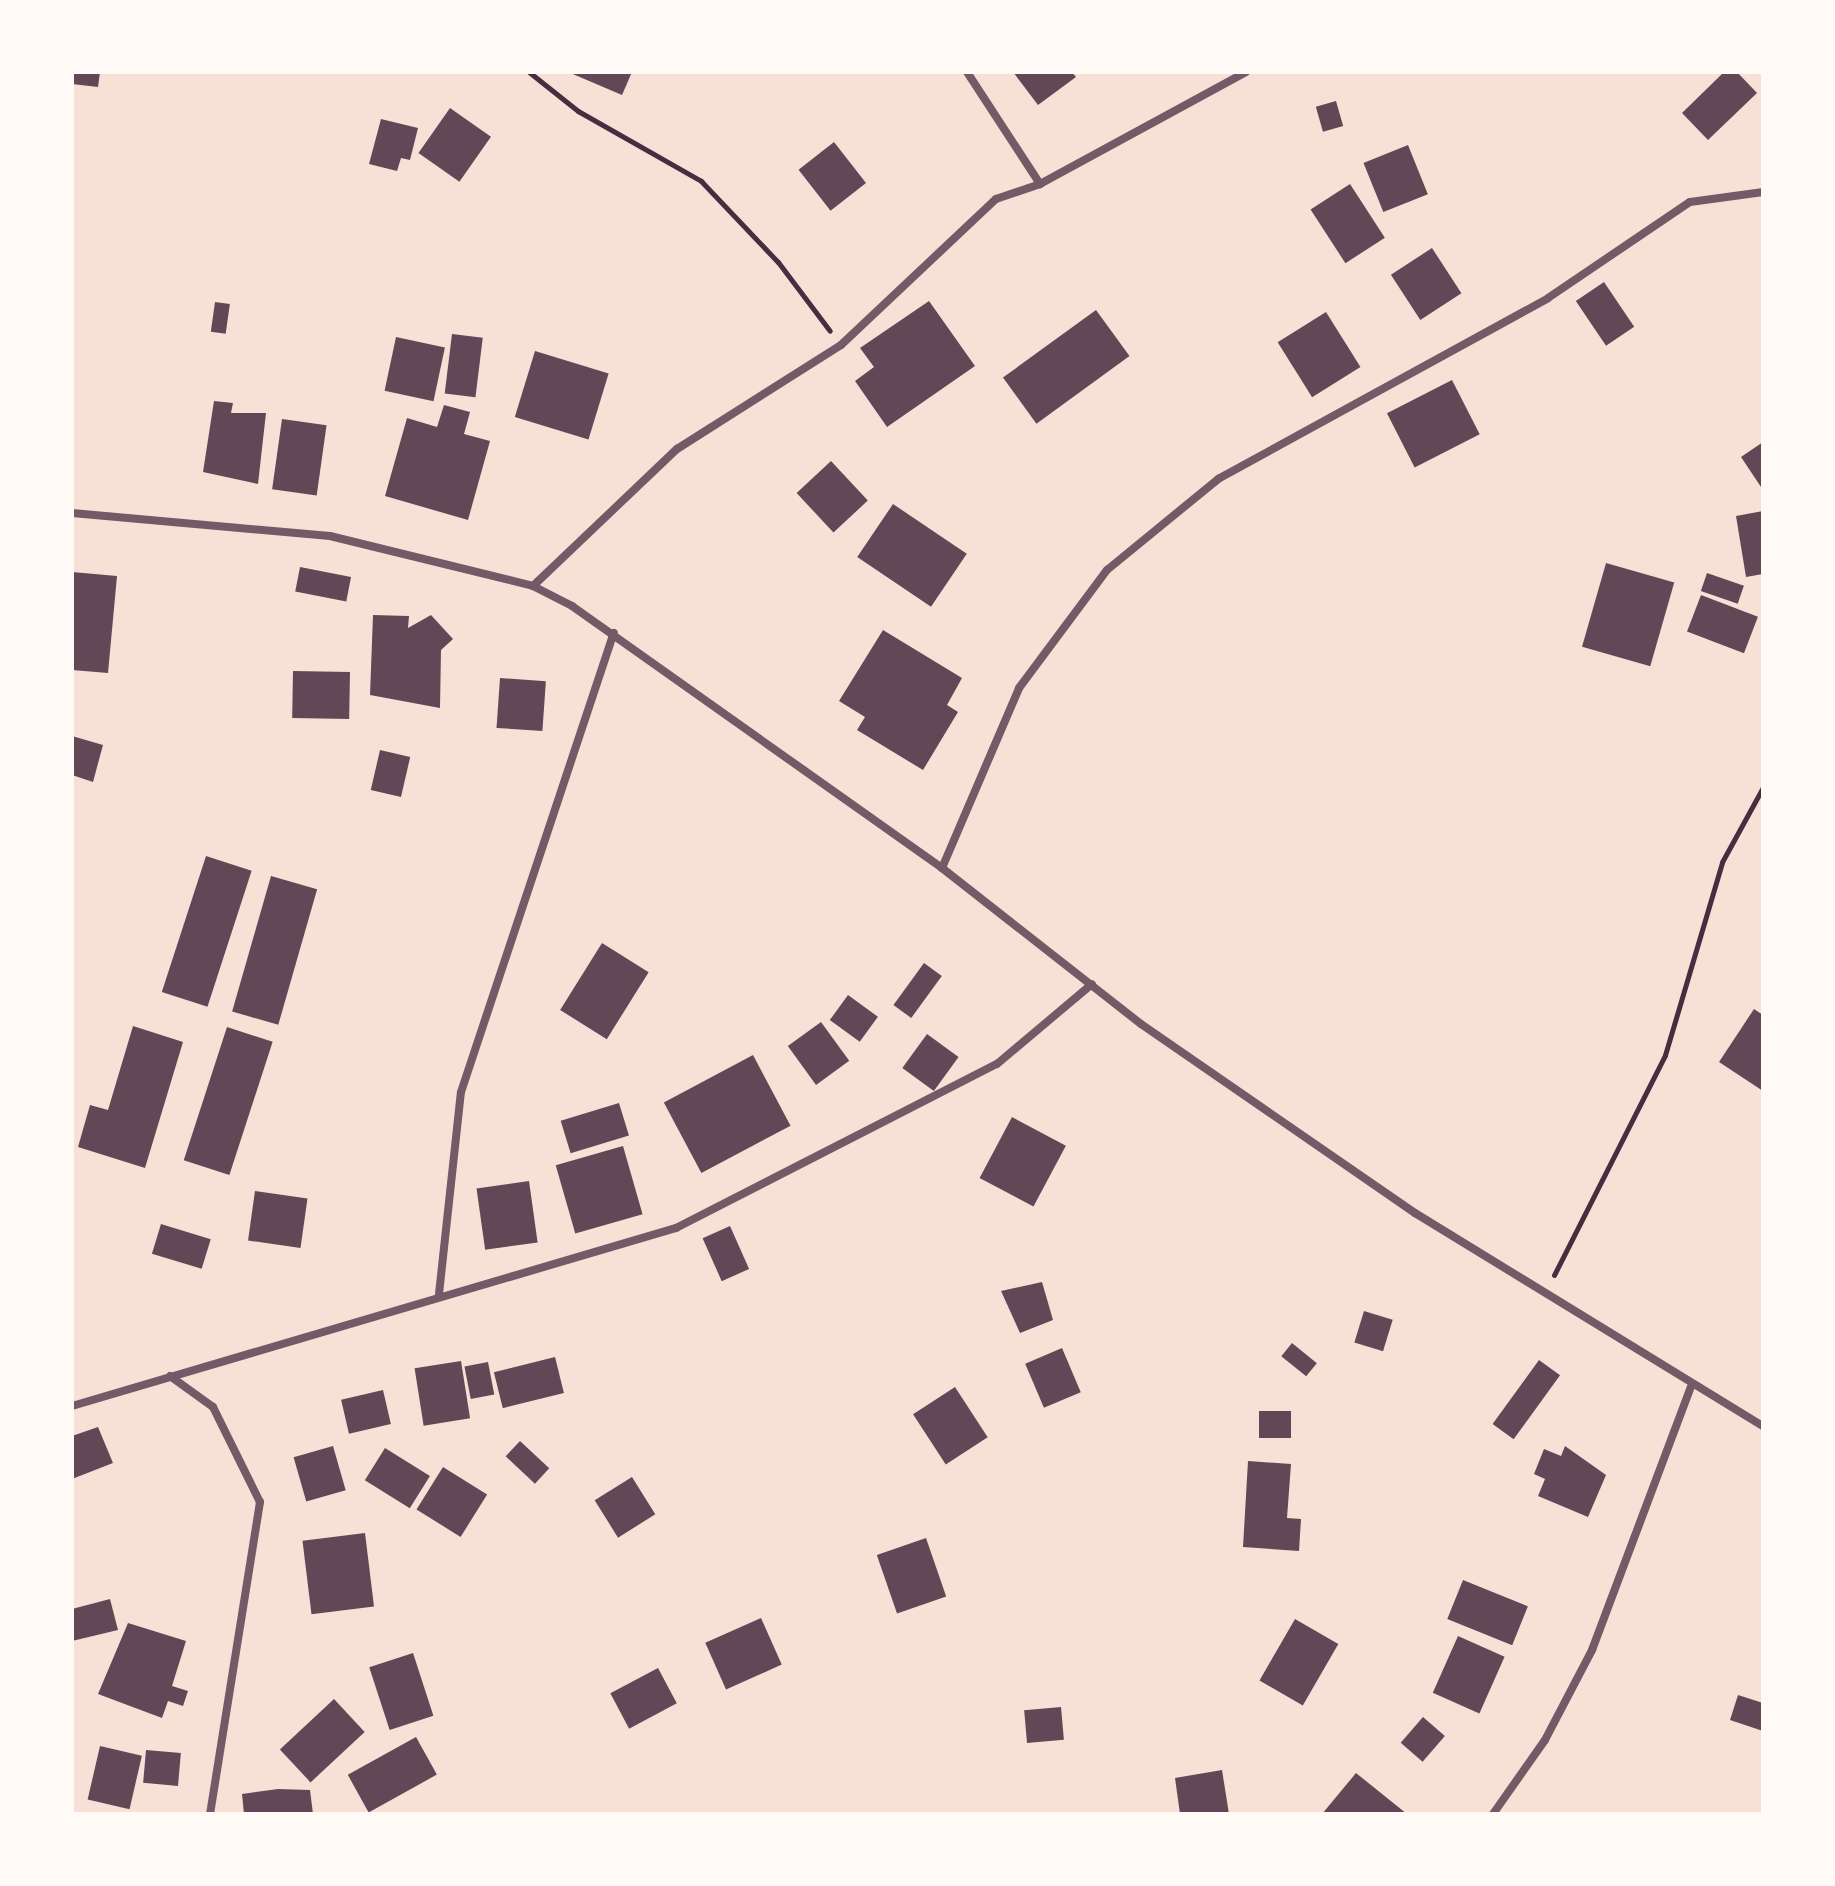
<!DOCTYPE html>
<html>
<head>
<meta charset="utf-8">
<style>
	body { margin:0 }
	#map { position:relative; width:1835px; height:1886px; overflow:hidden; background:#f7e1d7; font-family:Merriweather,serif }
	div>[style] { position:absolute }
	[style*='--x'] { left:calc(var(--x)*1px); top:calc(var(--y)*1px); width:calc(var(--w)*1px); rotate:calc(var(--a)*1deg) }
	.building>* { inset:0; background:#644757; transform-origin:0 0 }
	.path>* { height:5px; margin:-2.5px; padding:0 2.5px; transform-origin:2.5px; border-radius:2.5px; background:#4a2c40 }
	.minor>* { height:8px; margin:-4px; padding:0 4px; transform-origin:4px; border-radius:4px; background:#755966 }
	span { translate:-50% -50%; white-space:nowrap; text-align:center; line-height:1.15; -webkit-text-stroke:8px #fffaf5; paint-order:stroke }
	.frame { position:absolute; inset:0; border:74px solid #fffaf5; pointer-events:none }
</style>
</head>
<body>
<div id="map">
	<div class="building">
		<div style="clip-path:polygon(72px 72px,100px 72px,98px 87px,72px 84px)"></div>
		<div style="clip-path:polygon(568px 72px,632px 72px,622px 95px)"></div>
		<div style="clip-path:polygon(1013px 72px,1072px 72px,1076px 77px,1038px 105px)"></div>
		<div style="clip-path:polygon(1724px 72px,1737px 72px,1757px 93px,1708px 140px,1682px 113px)"></div>
		<div style="left:1336px;top:101px;width:26px;height:21px;rotate:74deg"></div>
		<div style="left:450px;top:108px;width:50px;height:55px;rotate:35deg"></div>
		<div style="clip-path:polygon(381px 119px,418px 128px,410px 160px,401px 158px,397px 171px,369px 164px)"></div>
		<div style="left:834px;top:142px;width:52px;height:45px;rotate:52deg"></div>
		<div style="left:1408px;top:145px;width:53px;height:48px;rotate:68deg"></div>
		<div style="left:1350px;top:184px;width:64px;height:47px;rotate:57deg"></div>
		<div style="left:1432px;top:248px;width:54px;height:49px;rotate:57deg"></div>
		<div style="left:1604px;top:282px;width:54px;height:34px;rotate:56deg"></div>
		<div style="clip-path:polygon(929px 301px,975px 366px,887px 427px,855px 381px,874px 367px,860px 348px)"></div>
		<div style="left:215px;top:302px;width:15px;height:30px;rotate:8deg"></div>
		<div style="left:1096px;top:310px;width:57px;height:115px;rotate:54deg"></div>
		<div style="left:1326px;top:312px;width:65px;height:57px;rotate:58deg"></div>
		<div style="left:452px;top:334px;width:31px;height:60px;rotate:7deg"></div>
		<div style="left:396px;top:337px;width:50px;height:55px;rotate:12deg"></div>
		<div style="left:535px;top:351px;width:77px;height:69px;rotate:17deg"></div>
		<div style="left:1452px;top:380px;width:61px;height:73px;rotate:63deg"></div>
		<div style="clip-path:polygon(214px 401px,233px 403px,231px 413px,266px 413px,258px 484px,203px 472px)"></div>
		<div style="clip-path:polygon(444px 405px,470px 412px,464px 434px,490px 441px,468px 520px,385px 496px,407px 418px,437px 427px)"></div>
		<div style="left:282px;top:419px;width:45px;height:71px;rotate:8deg"></div>
		<div style="clip-path:polygon(1763px 442px,1763px 490px,1741px 457px)"></div>
		<div style="left:831px;top:461px;width:54px;height:47px;rotate:47deg"></div>
		<div style="left:893px;top:504px;width:89px;height:64px;rotate:34deg"></div>
		<div style="clip-path:polygon(1763px 511px,1763px 574px,1746px 577px,1736px 516px)"></div>
		<div style="left:1606px;top:563px;width:71px;height:87px;rotate:16deg"></div>
		<div style="left:300px;top:567px;width:52px;height:25px;rotate:11deg"></div>
		<div style="clip-path:polygon(72px 572px,117px 576px,108px 673px,72px 670px)"></div>
		<div style="left:1707px;top:573px;width:39px;height:19px;rotate:19deg"></div>
		<div style="left:1701px;top:595px;width:61px;height:39px;rotate:21deg"></div>
		<div style="clip-path:polygon(373px 615px,409px 616px,408px 628px,431px 615px,453px 639px,441px 650px,440px 708px,370px 695px)"></div>
		<div style="clip-path:polygon(883px 630px,962px 678px,947px 705px,958px 712px,923px 770px,857px 730px,865px 717px,839px 701px)"></div>
		<div style="left:293px;top:671px;width:57px;height:47px;rotate:1deg"></div>
		<div style="left:500px;top:678px;width:46px;height:50px;rotate:4deg"></div>
		<div style="clip-path:polygon(72px 736px,103px 745px,93px 782px,72px 775px)"></div>
		<div style="left:380px;top:750px;width:31px;height:41px;rotate:13deg"></div>
		<div style="left:206px;top:856px;width:48px;height:143px;rotate:18deg"></div>
		<div style="left:271px;top:876px;width:48px;height:141px;rotate:16deg"></div>
		<div style="left:602px;top:943px;width:55px;height:79px;rotate:32deg"></div>
		<div style="left:924px;top:963px;width:22px;height:52px;rotate:36deg"></div>
		<div style="left:848px;top:995px;width:37px;height:31px;rotate:36deg"></div>
		<div style="clip-path:polygon(1754px 1009px,1763px 1015px,1763px 1091px,1719px 1062px)"></div>
		<div style="left:821px;top:1022px;width:48px;height:41px;rotate:54deg"></div>
		<div style="clip-path:polygon(133px 1026px,183px 1042px,145px 1168px,78px 1147px,90px 1105px,108px 1110px)"></div>
		<div style="left:227px;top:1027px;width:48px;height:140px;rotate:18deg"></div>
		<div style="left:927px;top:1034px;width:39px;height:42px;rotate:36deg"></div>
		<div style="left:753px;top:1055px;width:80px;height:101px;rotate:62deg"></div>
		<div style="left:619px;top:1103px;width:34px;height:61px;rotate:73deg"></div>
		<div style="left:1012px;top:1117px;width:61px;height:69px;rotate:28deg"></div>
		<div style="left:623px;top:1146px;width:71px;height:70px;rotate:74deg"></div>
		<div style="left:529px;top:1181px;width:62px;height:53px;rotate:82deg"></div>
		<div style="left:255px;top:1191px;width:53px;height:50px;rotate:8deg"></div>
		<div style="left:161px;top:1224px;width:52px;height:31px;rotate:17deg"></div>
		<div style="left:730px;top:1226px;width:47px;height:30px;rotate:66deg"></div>
		<div style="clip-path:polygon(1042px 1282px,1053px 1320px,1020px 1333px,1001px 1291px)"></div>
		<div style="left:1364px;top:1311px;width:30px;height:33px;rotate:17deg"></div>
		<div style="left:1292px;top:1343px;width:32px;height:17px;rotate:39deg"></div>
		<div style="left:1062px;top:1348px;width:48px;height:40px;rotate:67deg"></div>
		<div style="left:555px;top:1357px;width:37px;height:63px;rotate:76deg"></div>
		<div style="left:1539px;top:1360px;width:26px;height:79px;rotate:36deg"></div>
		<div style="left:461px;top:1361px;width:58px;height:47px;rotate:81deg"></div>
		<div style="left:488px;top:1362px;width:33px;height:24px;rotate:79deg"></div>
		<div style="left:955px;top:1387px;width:60px;height:50px;rotate:57deg"></div>
		<div style="left:383px;top:1390px;width:35px;height:43px;rotate:77deg"></div>
		<div style="left:1259px;top:1411px;width:32px;height:27px"></div>
		<div style="clip-path:polygon(98px 1427px,113px 1463px,72px 1479px,72px 1436px)"></div>
		<div style="left:520px;top:1441px;width:40px;height:21px;rotate:43deg"></div>
		<div style="left:333px;top:1446px;width:46px;height:41px;rotate:74deg"></div>
		<div style="clip-path:polygon(1565px 1446px,1606px 1475px,1588px 1517px,1538px 1496px,1545px 1479px,1534px 1474px,1544px 1449px,1561px 1456px)"></div>
		<div style="left:385px;top:1448px;width:53px;height:38px;rotate:32deg"></div>
		<div style="clip-path:polygon(1248px 1461px,1291px 1464px,1287px 1518px,1301px 1519px,1299px 1551px,1243px 1547px)"></div>
		<div style="left:443px;top:1467px;width:52px;height:50px;rotate:32deg"></div>
		<div style="left:632px;top:1477px;width:44px;height:44px;rotate:58deg"></div>
		<div style="left:365px;top:1533px;width:74px;height:63px;rotate:83deg"></div>
		<div style="left:926px;top:1538px;width:62px;height:52px;rotate:71deg"></div>
		<div style="left:1463px;top:1580px;width:70px;height:42px;rotate:22deg"></div>
		<div style="clip-path:polygon(110px 1599px,118px 1630px,72px 1641px,72px 1609px)"></div>
		<div style="left:761px;top:1618px;width:51px;height:61px;rotate:66deg"></div>
		<div style="left:1295px;top:1619px;width:50px;height:71px;rotate:30deg"></div>
		<div style="clip-path:polygon(128px 1623px,186px 1641px,172px 1686px,188px 1691px,183px 1706px,168px 1701px,162px 1718px,98px 1694px)"></div>
		<div style="left:1458px;top:1636px;width:51px;height:62px;rotate:24deg"></div>
		<div style="left:413px;top:1653px;width:66px;height:46px;rotate:72deg"></div>
		<div style="left:658px;top:1668px;width:40px;height:54px;rotate:62deg"></div>
		<div style="clip-path:polygon(1738px 1695px,1763px 1703px,1763px 1731px,1730px 1720px)"></div>
		<div style="left:334px;top:1699px;width:45px;height:74px;rotate:47deg"></div>
		<div style="left:1061px;top:1707px;width:33px;height:37px;rotate:85deg"></div>
		<div style="left:1423px;top:1717px;width:29px;height:34px;rotate:41deg"></div>
		<div style="left:416px;top:1737px;width:43px;height:78px;rotate:61deg"></div>
		<div style="left:100px;top:1746px;width:43px;height:55px;rotate:13deg"></div>
		<div style="left:146px;top:1750px;width:35px;height:33px;rotate:5deg"></div>
		<div style="clip-path:polygon(1222px 1770px,1229px 1814px,1180px 1814px,1175px 1778px)"></div>
		<div style="clip-path:polygon(1356px 1773px,1407px 1814px,1322px 1814px)"></div>
		<div style="clip-path:polygon(278px 1789px,310px 1790px,313px 1814px,244px 1814px,242px 1794px)"></div>
	</div>
	<div class="path">
		<div style="--x:529;--y:72;--w:63;--a:38.5"></div>
		<div style="--x:578;--y:111;--w:142;--a:29.6"></div>
		<div style="--x:701;--y:181;--w:112;--a:46.5"></div>
		<div style="--x:778;--y:262;--w:86;--a:53"></div>
		<div style="--x:1554;--y:1275;--w:246;--a:-63.2"></div>
		<div style="--x:1665;--y:1055;--w:201;--a:-73.5"></div>
		<div style="--x:1722;--y:862;--w:85;--a:-61.3"></div>
	</div>
	<div class="minor">
		<div style="--x:967;--y:72;--w:134;--a:56.9"></div>
		<div style="--x:72;--y:513;--w:259;--a:5.1"></div>
		<div style="--x:330;--y:536;--w:209;--a:13.8"></div>
		<div style="--x:533;--y:586;--w:44;--a:27.1"></div>
		<div style="--x:572;--y:606;--w:453;--a:35.3"></div>
		<div style="--x:942;--y:868;--w:253;--a:38.1"></div>
		<div style="--x:1141;--y:1024;--w:333;--a:34.6"></div>
		<div style="--x:1415;--y:1213;--w:408;--a:31.5"></div>
		<div style="--x:533;--y:586;--w:199;--a:-43.6"></div>
		<div style="--x:677;--y:449;--w:194;--a:-32.4"></div>
		<div style="--x:841;--y:345;--w:213;--a:-43.3"></div>
		<div style="--x:996;--y:199;--w:46;--a:-18.8"></div>
		<div style="--x:1040;--y:184;--w:234;--a:-28.5"></div>
		<div style="--x:942;--y:868;--w:196;--a:-66.8"></div>
		<div style="--x:1019;--y:688;--w:147;--a:-53.3"></div>
		<div style="--x:1107;--y:570;--w:144;--a:-39.3"></div>
		<div style="--x:1218;--y:479;--w:376;--a:-28.7"></div>
		<div style="--x:1548;--y:298;--w:171;--a:-34.1"></div>
		<div style="--x:1690;--y:202;--w:74;--a:-7.8"></div>
		<div style="--x:439;--y:1294;--w:203;--a:-83.8"></div>
		<div style="--x:461;--y:1092;--w:484;--a:-71.6"></div>
		<div style="--x:170;--y:1376;--w:53;--a:35.8"></div>
		<div style="--x:213;--y:1407;--w:106;--a:63.7"></div>
		<div style="--x:260;--y:1502;--w:316;--a:99.1"></div>
		<div style="--x:72;--y:1406;--w:630;--a:-16.42"></div>
		<div style="--x:676;--y:1228;--w:360;--a:-27.1"></div>
		<div style="--x:997;--y:1064;--w:124;--a:-40.1"></div>
		<div style="--x:1493;--y:1814;--w:90;--a:-54.9"></div>
		<div style="--x:1545;--y:1740;--w:102;--a:-62.4"></div>
		<div style="--x:1592;--y:1650;--w:281;--a:-69.4"></div>
	</div>
	<div class="frame"></div>
</div>
</body>
</html>
